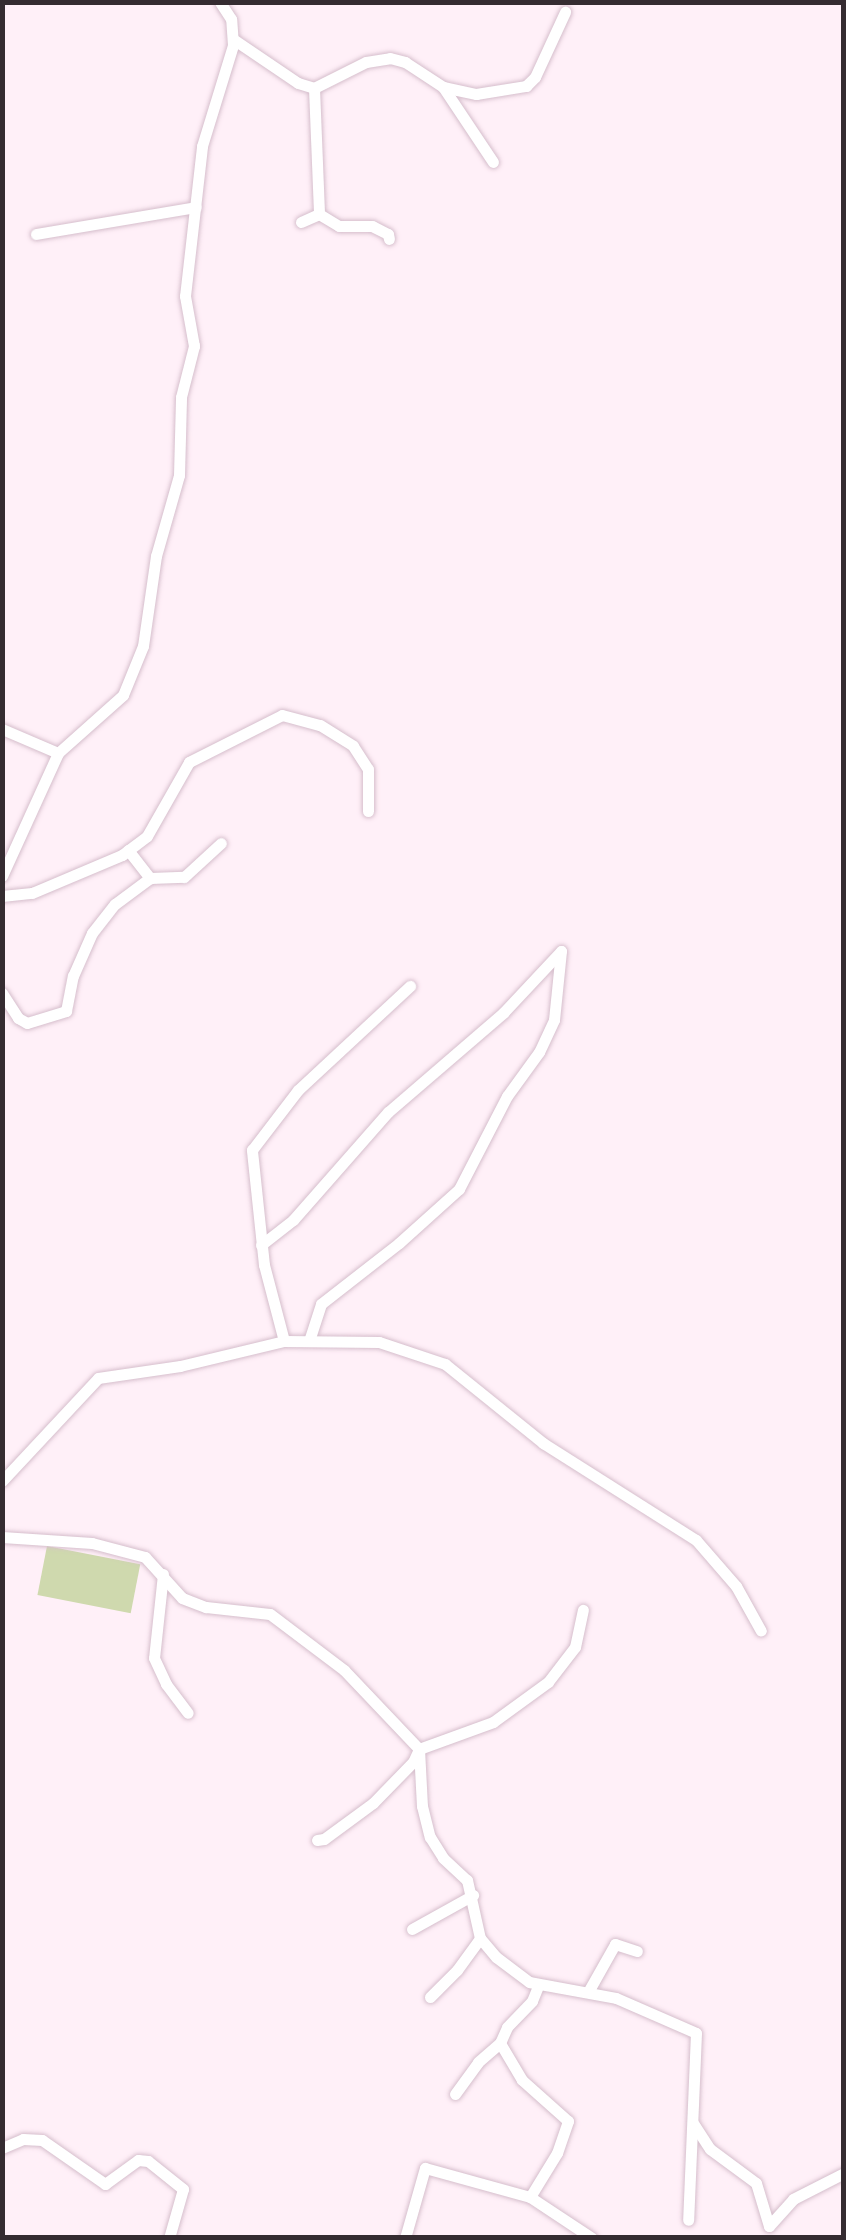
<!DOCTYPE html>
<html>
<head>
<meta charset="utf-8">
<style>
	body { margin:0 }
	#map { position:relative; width:846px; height:2240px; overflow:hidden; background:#fff0f8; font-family:"Nunito Sans",sans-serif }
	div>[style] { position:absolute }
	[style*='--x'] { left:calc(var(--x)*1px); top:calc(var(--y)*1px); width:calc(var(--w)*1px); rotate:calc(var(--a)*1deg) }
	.green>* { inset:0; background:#cfd9ae; transform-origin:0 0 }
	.roads { filter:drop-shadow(0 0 2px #d6becc) drop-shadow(0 0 2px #d6becc) }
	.street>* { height:11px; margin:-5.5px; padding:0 5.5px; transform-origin:5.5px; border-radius:5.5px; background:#fff }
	span { translate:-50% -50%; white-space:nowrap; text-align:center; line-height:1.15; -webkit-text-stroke:8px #fff; paint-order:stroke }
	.frame { position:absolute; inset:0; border:5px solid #352c31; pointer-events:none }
</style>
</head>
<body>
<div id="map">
	<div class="green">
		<div style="left:47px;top:1546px;width:95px;height:50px;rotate:11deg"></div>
	</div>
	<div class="roads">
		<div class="street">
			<div style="--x:233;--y:39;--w:78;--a:34.1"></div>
			<div style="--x:298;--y:83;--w:17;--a:17"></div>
			<div style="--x:314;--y:88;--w:58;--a:-26.6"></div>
			<div style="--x:366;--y:62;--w:24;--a:-9"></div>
			<div style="--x:390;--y:58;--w:16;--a:15"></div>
			<div style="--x:405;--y:62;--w:45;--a:33.3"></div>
			<div style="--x:443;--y:87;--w:90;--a:56.3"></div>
			<div style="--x:443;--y:87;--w:34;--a:12"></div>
			<div style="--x:476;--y:94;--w:51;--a:-9.1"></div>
			<div style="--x:526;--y:86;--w:13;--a:-45"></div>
			<div style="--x:535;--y:77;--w:72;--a:-65.2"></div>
			<div style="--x:314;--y:88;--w:126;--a:87.7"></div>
			<div style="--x:319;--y:214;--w:23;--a:31"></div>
			<div style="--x:339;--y:226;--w:33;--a:0"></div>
			<div style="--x:372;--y:226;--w:18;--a:27"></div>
			<div style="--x:388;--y:234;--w:5;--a:79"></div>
			<div style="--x:301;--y:222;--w:20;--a:-24"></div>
			<div style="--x:36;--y:234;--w:162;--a:-9.6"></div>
			<div style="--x:2;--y:729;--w:61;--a:23.2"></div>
			<div style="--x:128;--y:850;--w:36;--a:52"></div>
			<div style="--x:2;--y:876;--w:135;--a:-65.5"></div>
			<div style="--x:58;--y:753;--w:87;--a:-41.7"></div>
			<div style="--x:123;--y:695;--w:53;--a:-67.8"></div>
			<div style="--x:143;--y:646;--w:91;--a:-81.8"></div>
			<div style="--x:156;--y:556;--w:84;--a:-74.1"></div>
			<div style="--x:179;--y:475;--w:78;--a:-88.5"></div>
			<div style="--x:181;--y:397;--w:53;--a:-75.7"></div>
			<div style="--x:194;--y:346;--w:51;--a:-100.2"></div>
			<div style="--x:185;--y:296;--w:151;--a:-83.5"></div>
			<div style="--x:202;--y:146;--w:106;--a:-72.9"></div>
			<div style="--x:233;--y:45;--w:26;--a:-94"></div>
			<div style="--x:231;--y:19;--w:20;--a:-123"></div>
			<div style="--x:2;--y:896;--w:30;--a:-6"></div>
			<div style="--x:32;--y:893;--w:98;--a:-22.9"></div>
			<div style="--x:122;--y:855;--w:31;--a:-37"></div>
			<div style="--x:147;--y:836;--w:85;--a:-60.4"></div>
			<div style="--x:189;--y:762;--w:104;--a:-26.8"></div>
			<div style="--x:282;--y:715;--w:39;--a:15"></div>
			<div style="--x:320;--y:725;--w:39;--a:32"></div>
			<div style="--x:353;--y:746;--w:27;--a:57"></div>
			<div style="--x:368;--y:769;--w:42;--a:90"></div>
			<div style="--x:2;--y:993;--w:30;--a:57"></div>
			<div style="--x:18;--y:1018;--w:10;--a:29"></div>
			<div style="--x:27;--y:1023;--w:41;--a:-17.1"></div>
			<div style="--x:66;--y:1011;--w:36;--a:-79"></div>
			<div style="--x:73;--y:976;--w:47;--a:-66.2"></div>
			<div style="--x:92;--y:933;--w:37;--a:-52"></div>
			<div style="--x:115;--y:904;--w:44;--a:-36.6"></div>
			<div style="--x:150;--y:878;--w:34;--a:-2"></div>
			<div style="--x:184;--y:877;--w:50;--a:-42.6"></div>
			<div style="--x:261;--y:1245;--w:41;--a:-38"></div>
			<div style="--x:293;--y:1220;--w:144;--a:-48.7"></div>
			<div style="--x:388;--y:1112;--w:152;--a:-40.7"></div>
			<div style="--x:503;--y:1013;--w:85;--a:-46.9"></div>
			<div style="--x:561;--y:951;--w:69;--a:95.8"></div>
			<div style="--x:554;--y:1020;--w:35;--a:115"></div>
			<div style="--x:539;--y:1052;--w:54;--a:126"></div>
			<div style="--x:507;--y:1096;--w:105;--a:117.3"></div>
			<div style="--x:459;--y:1189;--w:81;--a:138"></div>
			<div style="--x:399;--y:1243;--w:99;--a:142"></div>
			<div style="--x:321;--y:1304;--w:39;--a:108"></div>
			<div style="--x:284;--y:1341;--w:79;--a:-104.7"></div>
			<div style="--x:264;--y:1265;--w:116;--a:-96"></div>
			<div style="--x:252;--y:1150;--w:76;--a:-52.5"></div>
			<div style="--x:298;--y:1090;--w:153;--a:-42.9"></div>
			<div style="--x:2;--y:1481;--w:141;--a:-47"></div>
			<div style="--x:98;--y:1378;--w:83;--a:-8.3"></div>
			<div style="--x:180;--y:1366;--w:107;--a:-13.5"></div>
			<div style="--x:284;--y:1341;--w:95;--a:0.6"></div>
			<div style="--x:379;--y:1342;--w:70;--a:18.4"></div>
			<div style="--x:445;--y:1364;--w:126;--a:38.9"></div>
			<div style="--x:543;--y:1443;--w:181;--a:32.4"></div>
			<div style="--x:696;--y:1540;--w:61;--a:49"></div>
			<div style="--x:736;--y:1586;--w:51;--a:60.9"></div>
			<div style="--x:2;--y:1537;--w:90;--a:3.8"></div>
			<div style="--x:92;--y:1543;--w:55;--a:14.8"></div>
			<div style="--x:145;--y:1557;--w:55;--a:47.9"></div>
			<div style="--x:182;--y:1598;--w:26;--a:21"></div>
			<div style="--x:206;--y:1607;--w:64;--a:6.2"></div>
			<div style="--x:270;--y:1614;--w:93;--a:37.1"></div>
			<div style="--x:344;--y:1670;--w:109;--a:46.5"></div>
			<div style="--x:419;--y:1749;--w:57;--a:87"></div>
			<div style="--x:422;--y:1806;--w:32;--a:76"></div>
			<div style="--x:430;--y:1837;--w:25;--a:58"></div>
			<div style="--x:443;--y:1858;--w:33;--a:43"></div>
			<div style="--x:467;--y:1880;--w:59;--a:77.4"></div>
			<div style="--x:480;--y:1938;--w:25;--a:50"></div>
			<div style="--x:496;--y:1957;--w:41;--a:37.1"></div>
			<div style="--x:529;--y:1982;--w:88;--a:10.4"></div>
			<div style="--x:616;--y:1998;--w:87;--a:23.6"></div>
			<div style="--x:696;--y:2033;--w:187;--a:92.4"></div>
			<div style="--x:163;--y:1574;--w:84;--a:96.1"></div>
			<div style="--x:154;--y:1658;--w:29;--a:65"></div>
			<div style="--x:166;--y:1684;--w:36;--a:53"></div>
			<div style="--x:419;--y:1749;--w:79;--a:-20"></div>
			<div style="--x:493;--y:1722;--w:68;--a:-36"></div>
			<div style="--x:548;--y:1682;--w:44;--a:-52.4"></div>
			<div style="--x:575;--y:1647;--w:38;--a:-78"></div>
			<div style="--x:317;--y:1840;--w:7;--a:-8"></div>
			<div style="--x:324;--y:1839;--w:61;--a:-36.3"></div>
			<div style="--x:373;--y:1803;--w:57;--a:-45.7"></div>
			<div style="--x:413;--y:1762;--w:14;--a:-65"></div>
			<div style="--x:412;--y:1929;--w:70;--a:-29.1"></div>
			<div style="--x:588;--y:1992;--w:55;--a:-60.6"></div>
			<div style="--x:615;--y:1944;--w:23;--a:18"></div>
			<div style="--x:430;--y:1997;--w:38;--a:-45"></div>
			<div style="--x:457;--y:1970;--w:39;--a:-54"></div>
			<div style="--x:455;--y:2094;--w:39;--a:-54"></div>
			<div style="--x:478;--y:2062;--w:29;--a:-41"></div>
			<div style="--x:693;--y:2123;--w:31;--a:57"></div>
			<div style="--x:710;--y:2149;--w:57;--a:36.5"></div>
			<div style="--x:756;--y:2183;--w:45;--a:73.2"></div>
			<div style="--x:769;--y:2226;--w:36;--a:-48"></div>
			<div style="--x:793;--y:2199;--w:57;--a:-27"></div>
			<div style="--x:2;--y:2148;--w:23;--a:-23"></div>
			<div style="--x:23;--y:2139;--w:19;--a:3"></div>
			<div style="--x:42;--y:2140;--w:77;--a:34.9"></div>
			<div style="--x:105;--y:2184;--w:41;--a:-36"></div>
			<div style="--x:138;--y:2160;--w:10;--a:6"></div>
			<div style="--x:148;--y:2161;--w:45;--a:38.7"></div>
			<div style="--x:183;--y:2189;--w:51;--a:105.9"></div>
			<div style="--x:530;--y:2197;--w:52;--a:-58.5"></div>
			<div style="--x:557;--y:2153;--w:34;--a:-71"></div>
			<div style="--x:568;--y:2121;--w:62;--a:-138.3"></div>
			<div style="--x:522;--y:2080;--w:43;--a:-120.7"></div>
			<div style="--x:500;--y:2043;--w:17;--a:-66"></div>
			<div style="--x:507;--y:2027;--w:36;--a:-46"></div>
			<div style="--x:532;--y:2001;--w:18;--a:-68"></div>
			<div style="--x:405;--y:2238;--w:73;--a:-74.1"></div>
			<div style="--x:425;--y:2168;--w:109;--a:15.4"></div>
			<div style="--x:530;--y:2197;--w:74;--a:33.5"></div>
		</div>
	</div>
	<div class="frame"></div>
</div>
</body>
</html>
